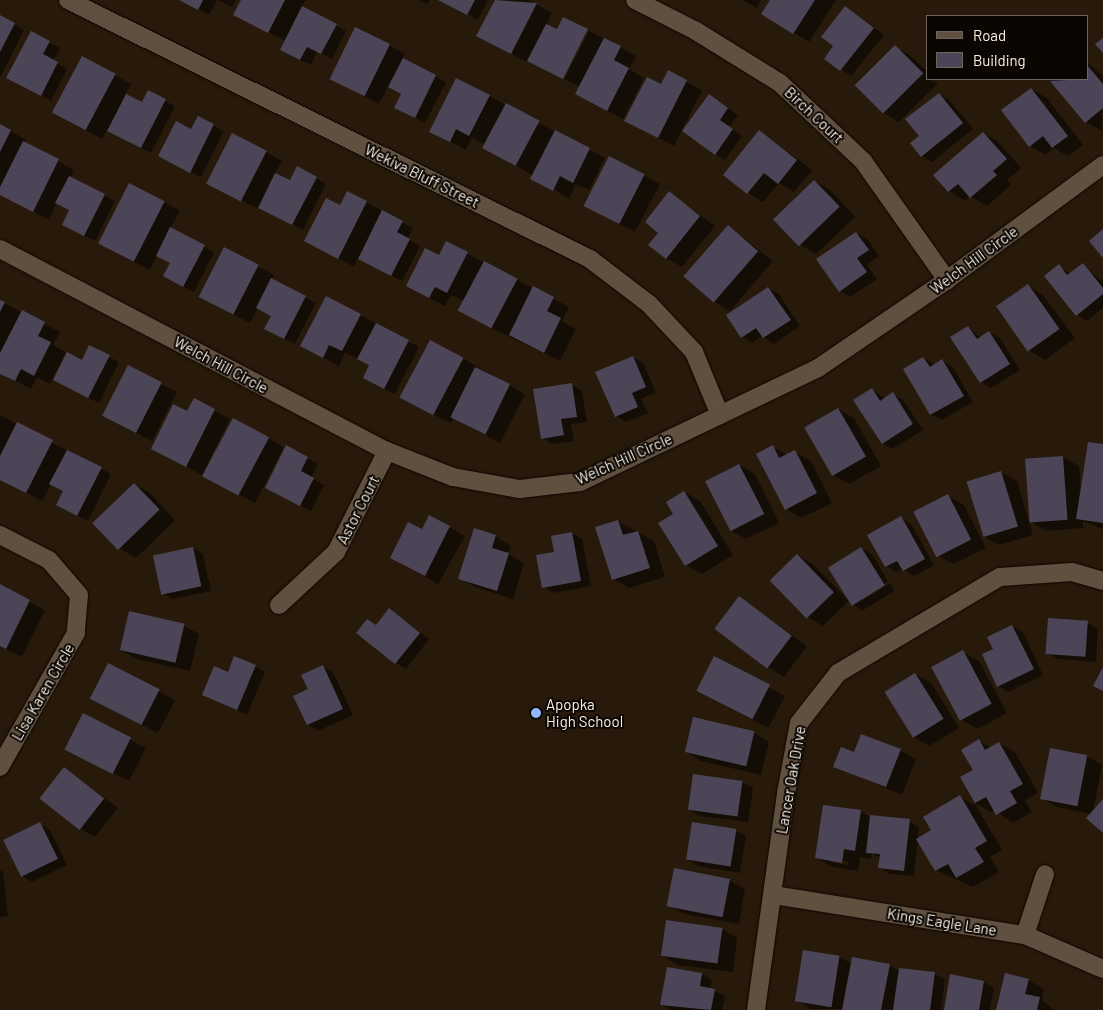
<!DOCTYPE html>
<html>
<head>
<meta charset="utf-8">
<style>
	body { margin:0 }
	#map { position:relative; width:1103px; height:1010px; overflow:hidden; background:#271a0b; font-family:Barlow,sans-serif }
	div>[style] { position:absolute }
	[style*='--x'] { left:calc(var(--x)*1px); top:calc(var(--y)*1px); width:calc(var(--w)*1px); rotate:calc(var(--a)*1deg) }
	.shadow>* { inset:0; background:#0007; transform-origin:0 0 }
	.building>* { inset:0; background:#4c4558; transform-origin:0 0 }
	.roads { filter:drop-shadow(0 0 1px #0f0500) drop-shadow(0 0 1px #0f0500) }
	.minor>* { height:18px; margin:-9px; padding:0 9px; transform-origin:9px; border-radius:9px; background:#605040 }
	.dots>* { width:14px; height:14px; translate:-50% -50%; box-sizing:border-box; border:2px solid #0b0602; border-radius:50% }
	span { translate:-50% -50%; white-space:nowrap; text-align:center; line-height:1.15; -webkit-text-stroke:4px #0b0602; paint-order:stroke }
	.street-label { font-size:15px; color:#faf1e7 }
	.poi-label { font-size:15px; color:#faf1e7 }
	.left { translate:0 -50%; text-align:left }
	.legend { position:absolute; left:926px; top:15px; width:162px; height:65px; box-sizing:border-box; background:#0b0602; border:1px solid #6b645e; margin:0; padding:6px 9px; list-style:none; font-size:15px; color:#faf1e7 }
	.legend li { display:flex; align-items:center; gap:10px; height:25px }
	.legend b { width:25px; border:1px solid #6b645e }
</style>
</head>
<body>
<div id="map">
	<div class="shadow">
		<div style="clip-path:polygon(181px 0,217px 0,209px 15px)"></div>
		<div style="clip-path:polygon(218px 0,236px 0,232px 7px)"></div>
		<div style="clip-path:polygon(242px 0,305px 0,302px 7px,346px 31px,332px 59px,317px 52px,311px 65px,292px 56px,286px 41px,250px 23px)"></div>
		<div style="clip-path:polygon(419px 0,430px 0,427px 4px)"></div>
		<div style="clip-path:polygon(440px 0,488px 0,478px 20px)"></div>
		<div style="clip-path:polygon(496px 0,529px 0,552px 13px,546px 25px,558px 31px,527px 62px,478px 36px)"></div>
		<div style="clip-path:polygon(742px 0,761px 0,757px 8px)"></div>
		<div style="clip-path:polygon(771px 0,836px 0,809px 42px,763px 13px)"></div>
		<div style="clip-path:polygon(846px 7px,884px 35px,851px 76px,825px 58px,835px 46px)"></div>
		<div style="clip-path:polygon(0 17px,24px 30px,1px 76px,0 76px)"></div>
		<div style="clip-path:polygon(589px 31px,636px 56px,629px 69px,644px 78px,623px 119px,592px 103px,580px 87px,564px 79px)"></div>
		<div style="clip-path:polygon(31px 32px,60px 48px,53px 61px,67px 69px,51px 101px,18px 84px)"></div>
		<div style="clip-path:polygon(389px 45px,405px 54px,402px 59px,446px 82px,425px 123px,406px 113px,403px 94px,388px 86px,379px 104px,330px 78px)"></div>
		<div style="clip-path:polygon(895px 47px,911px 56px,927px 71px,927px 79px,938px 83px,899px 122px,883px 113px)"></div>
		<div style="clip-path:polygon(1087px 62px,1103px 76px,1102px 131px,1086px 122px,1051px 81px,1087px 79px)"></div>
		<div style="clip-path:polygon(668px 72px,702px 90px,674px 146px,626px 121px,661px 86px)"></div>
		<div style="clip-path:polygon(115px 75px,131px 84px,125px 95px,142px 104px,165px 101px,175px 106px,151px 153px,107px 130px,102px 139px,69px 122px)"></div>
		<div style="clip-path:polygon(1031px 89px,1047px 98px,1083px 145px,1068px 156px,1054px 148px,1045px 155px,1030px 146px)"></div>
		<div style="clip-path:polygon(939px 94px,949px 100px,973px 129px,932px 162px,922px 156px,921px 136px)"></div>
		<div style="clip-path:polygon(709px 95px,738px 115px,729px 127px,742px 136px,725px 160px,715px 154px)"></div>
		<div style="clip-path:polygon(489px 96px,605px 158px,589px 190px,576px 184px,569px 199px,472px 137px,466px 150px,430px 131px)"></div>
		<div style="clip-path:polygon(199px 118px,224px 131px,201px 177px,170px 162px)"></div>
		<div style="clip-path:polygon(0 125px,26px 140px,25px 143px,74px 170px,70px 178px,115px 201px,95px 241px,74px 230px,70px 210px,57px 203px,49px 220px,0 194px)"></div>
		<div style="clip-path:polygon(760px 131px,812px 170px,794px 192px,779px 183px,763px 202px,748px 193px)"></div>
		<div style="clip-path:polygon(983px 133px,998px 142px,1021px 168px,1007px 180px,1011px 185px,987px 206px,970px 196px,965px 201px,949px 191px,935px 176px)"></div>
		<div style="clip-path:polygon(266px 152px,282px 161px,275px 174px,290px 182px,316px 178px,326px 184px,303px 230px,224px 192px)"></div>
		<div style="clip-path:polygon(644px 175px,660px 184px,635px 232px,601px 215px)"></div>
		<div style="clip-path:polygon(814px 181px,830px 190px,855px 217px,816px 254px,800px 245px)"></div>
		<div style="clip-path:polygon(669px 193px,715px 226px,682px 267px,666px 258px,660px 233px)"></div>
		<div style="clip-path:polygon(164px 202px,180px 211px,170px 229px,214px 252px,194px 292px,175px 282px,171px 263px,157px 255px,150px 270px,116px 253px)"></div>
		<div style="clip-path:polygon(366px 202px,413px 228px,407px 239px,420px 246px,402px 281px,358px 258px,354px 267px,320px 248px,341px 207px)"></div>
		<div style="clip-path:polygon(729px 227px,773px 261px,730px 311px,715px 302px)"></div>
		<div style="clip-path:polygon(856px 233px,867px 239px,879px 256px,867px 265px,877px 279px,850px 297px,840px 291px)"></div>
		<div style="clip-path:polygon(447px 243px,569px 307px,562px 321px,576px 329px,560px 361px,475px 320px,464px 301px,451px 295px,445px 306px,423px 295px)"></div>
		<div style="clip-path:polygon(224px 248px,274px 275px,272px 280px,316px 303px,295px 344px,276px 334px,272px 316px,258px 308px,250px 323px,216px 305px)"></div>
		<div style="clip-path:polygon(1083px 265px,1103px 282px,1103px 308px,1087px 321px,1077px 315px,1059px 266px,1071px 274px)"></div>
		<div style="clip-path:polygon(1028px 286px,1043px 295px,1075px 338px,1045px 360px,1030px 351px)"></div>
		<div style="clip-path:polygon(768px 288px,779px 294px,800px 326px,774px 344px,762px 336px,752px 343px,742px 337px)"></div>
		<div style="clip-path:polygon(0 301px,60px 332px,53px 345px,66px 352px,50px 384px,37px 377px,31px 389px,0 373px)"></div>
		<div style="clip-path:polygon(360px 315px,419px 347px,395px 394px,375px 384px,371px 365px,345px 353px,339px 366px,318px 355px)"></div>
		<div style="clip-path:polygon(968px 327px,981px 338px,989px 332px,1000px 338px,1020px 370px,991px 388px,981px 382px)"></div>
		<div style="clip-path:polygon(109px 357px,119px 362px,99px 403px,65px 386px,83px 361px)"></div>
		<div style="clip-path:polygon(633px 357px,643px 363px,656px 392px,641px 399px,648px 413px,626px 422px,616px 416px)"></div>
		<div style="clip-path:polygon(923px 358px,934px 364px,942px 361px,953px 367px,973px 402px,942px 420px,931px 415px,905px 369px)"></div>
		<div style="clip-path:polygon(464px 359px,525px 394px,500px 443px,454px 418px,451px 423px,418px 407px)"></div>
		<div style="clip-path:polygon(129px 367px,177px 392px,152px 441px,120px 425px)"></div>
		<div style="clip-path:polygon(572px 385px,582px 391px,587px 422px,571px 424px,574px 441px,552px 444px,542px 438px)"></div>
		<div style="clip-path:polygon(872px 389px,885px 399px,893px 394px,903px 400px,923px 430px,893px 449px,882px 443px)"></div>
		<div style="clip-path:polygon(194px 400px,230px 419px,202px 475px,153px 449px,188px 412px)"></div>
		<div style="clip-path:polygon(838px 409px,854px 418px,881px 466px,849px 484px,833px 475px)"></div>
		<div style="clip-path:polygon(0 415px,111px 474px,88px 521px,68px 511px,65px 491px,51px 484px,42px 501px,0 479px)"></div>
		<div style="clip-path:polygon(268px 438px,284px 447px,255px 503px,205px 477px)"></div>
		<div style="clip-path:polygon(1103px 445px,1103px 529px,1083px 521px,1083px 528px,1046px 531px,1031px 522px,1063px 457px,1079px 466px,1081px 493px)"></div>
		<div style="clip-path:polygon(287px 447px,318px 464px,311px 478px,324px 485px,311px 511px,276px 493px)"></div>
		<div style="clip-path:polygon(773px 447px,788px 455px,795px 452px,811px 461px,832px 503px,801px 518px,786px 509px)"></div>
		<div style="clip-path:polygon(739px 465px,755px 474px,779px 523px,746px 539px,730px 530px)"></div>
		<div style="clip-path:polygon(1001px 472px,1017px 481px,1033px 535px,999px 545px,983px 536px)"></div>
		<div style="clip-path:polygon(134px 484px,150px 493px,175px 520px,136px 558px,120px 549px,94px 523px)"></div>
		<div style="clip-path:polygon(684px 492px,700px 501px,733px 555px,702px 574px,686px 565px,674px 515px)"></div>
		<div style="clip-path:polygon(948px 496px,964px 505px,986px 548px,953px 564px,937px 555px,915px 512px)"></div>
		<div style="left:429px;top:516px;width:41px;height:55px;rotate:29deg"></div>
		<div style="clip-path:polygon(901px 518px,911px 524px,934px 565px,914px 576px,903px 569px,896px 572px,886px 566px)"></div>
		<div style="clip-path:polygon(618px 521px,654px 541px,665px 577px,629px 588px,613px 579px)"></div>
		<div style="clip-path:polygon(572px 533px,582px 539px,591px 586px,553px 593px,543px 587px,555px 553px)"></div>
		<div style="clip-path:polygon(495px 536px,511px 546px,508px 554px,524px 563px,513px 599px,475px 587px,460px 578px)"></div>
		<div style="clip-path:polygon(193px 548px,203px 554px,211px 591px,172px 599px,162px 593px)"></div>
		<div style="clip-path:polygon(861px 548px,872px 554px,888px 581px,855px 605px,890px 583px,894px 591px,862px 611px,849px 601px,823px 626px,807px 617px,797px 555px,813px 564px,847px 599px)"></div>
		<div style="clip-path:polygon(0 586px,45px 610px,22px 657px,0 646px)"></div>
		<div style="clip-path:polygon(739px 597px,807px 646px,784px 677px,769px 668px)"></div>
		<div style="clip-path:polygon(390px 610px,429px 639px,406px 669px,396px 663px,368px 620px,377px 626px)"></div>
		<div style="clip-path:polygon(1088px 623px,1098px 629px,1096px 662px,1058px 659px,1047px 653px)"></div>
		<div style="clip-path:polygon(183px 625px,199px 634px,190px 671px,137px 659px,121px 650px)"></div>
		<div style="clip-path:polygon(1012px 626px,1023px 632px,1043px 675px,1008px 692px,998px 686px,994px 649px)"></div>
		<div style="clip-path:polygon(963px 652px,979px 661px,1007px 713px,978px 729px,962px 720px)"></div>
		<div style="clip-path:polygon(715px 658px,785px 696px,768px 728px,713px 699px)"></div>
		<div style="clip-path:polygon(109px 665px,175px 700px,158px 733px,107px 707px)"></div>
		<div style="clip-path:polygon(255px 666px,265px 672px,247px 715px,214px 700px,228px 674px)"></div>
		<div style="clip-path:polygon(323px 666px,333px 672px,353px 715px,318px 731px,308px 725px,309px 690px)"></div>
		<div style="clip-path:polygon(915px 674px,931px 683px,959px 728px,929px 746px,914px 737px)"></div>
		<div style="clip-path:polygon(83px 715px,146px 748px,129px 781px,82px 757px)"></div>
		<div style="clip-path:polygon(754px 733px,769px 742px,761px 775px,701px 761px,686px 752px)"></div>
		<div style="clip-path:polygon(979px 741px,991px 748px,999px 743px,1015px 752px,1038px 793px,1025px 800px,1032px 812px,1013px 823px,994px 810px,991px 812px,975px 803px,974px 771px)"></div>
		<div style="clip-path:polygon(900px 750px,916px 759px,902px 795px,835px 766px,855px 754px)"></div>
		<div style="clip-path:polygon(1087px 756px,1102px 765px,1093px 812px,1103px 800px,1103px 831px,1091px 814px,1057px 807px,1042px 798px)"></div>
		<div style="clip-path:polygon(64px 768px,118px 808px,95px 837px,79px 828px)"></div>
		<div style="clip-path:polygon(742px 782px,753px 788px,748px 822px,700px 816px,690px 810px)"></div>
		<div style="clip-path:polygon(evenodd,960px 797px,976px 806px,1002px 850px,990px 857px,999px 872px,973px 887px,936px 870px,918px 839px,914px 876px,890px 874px,880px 868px,881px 858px,872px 854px,871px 859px,860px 857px,858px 871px,832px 867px,816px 858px,824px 806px,861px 811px,871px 818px,909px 821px,919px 827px,918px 839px,933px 831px,960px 797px,831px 860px,849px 862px,848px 865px,831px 862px,831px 860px)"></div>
		<div style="clip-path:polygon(40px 824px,50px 830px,67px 865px,32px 882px,22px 876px)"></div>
		<div style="clip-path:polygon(735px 830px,746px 836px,740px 873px,698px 866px,688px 860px)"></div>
		<div style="clip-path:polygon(0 870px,3px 872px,8px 916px,0 917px)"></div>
		<div style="clip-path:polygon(729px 880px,745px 889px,739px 924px,684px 914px,669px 905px)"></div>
		<div style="clip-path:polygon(722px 929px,737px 938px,733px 972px,678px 965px,663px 956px)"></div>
		<div style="clip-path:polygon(804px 951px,840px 957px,852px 964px,889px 965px,900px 971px,935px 974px,945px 979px,941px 1010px,811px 1009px,796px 1000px)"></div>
		<div style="clip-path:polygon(702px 974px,712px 980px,710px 989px,725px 996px,722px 1010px,671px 1010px,662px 1005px)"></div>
		<div style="clip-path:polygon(1028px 980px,1044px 989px,1042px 1000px,1054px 1010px,998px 1010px)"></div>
		<div style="clip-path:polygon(984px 982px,994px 988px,990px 1010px,945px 1010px)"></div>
	</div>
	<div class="building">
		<div style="clip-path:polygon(179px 0,203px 0,198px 10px)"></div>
		<div style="clip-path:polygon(241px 0,285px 0,268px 33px,233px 15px)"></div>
		<div style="clip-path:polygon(438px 0,475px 0,467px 15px)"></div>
		<div style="clip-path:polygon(495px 0,537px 3px,511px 54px,476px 36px)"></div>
		<div style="clip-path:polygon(770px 0,815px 0,793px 34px,761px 14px)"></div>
		<div style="clip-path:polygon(302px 6px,337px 24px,321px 54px,307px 47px,300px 60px,280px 50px)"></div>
		<div style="clip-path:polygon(845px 6px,874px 28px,840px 71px,824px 59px,833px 46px,821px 37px)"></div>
		<div style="clip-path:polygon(0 15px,15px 23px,0 52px)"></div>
		<div style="clip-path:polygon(563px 17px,588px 29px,563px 79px,527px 61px,546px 24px,557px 29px)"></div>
		<div style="left:355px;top:27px;width:39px;height:58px;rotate:26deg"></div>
		<div style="clip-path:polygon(31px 31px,50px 41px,43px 54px,58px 62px,41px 96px,6px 78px)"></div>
		<div style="clip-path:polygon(604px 38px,621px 46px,614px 60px,629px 68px,607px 111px,575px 94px)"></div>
		<div style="clip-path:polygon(1103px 38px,1103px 53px,1095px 44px)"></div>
		<div style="left:895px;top:45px;width:40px;height:57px;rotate:45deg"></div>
		<div style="left:82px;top:56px;width:38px;height:64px;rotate:28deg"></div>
		<div style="clip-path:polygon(403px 58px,436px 75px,415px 118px,394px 108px,401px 94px,388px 87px)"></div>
		<div style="clip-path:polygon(1087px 65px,1103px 84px,1103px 108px,1085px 123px,1050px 81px,1087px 79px)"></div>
		<div style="clip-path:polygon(668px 70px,687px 80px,658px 138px,624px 121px,647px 77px,661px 84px)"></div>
		<div style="clip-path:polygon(456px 78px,490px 95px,469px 136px,456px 129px,450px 142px,429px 132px)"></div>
		<div style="clip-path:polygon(1031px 88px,1068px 136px,1052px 148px,1043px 136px,1029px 147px,1001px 110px)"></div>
		<div style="clip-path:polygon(148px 90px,166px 99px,141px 148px,107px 131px,126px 94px,142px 102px)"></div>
		<div style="clip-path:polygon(939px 93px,963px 123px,921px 157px,910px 143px,919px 136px,905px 119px)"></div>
		<div style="clip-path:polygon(709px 94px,728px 108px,720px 120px,733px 129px,715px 155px,682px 131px)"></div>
		<div style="left:506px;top:103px;width:38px;height:51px;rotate:28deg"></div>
		<div style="clip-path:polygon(198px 116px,214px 124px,190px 173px,158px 156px,176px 121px,191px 129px)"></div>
		<div style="clip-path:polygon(0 124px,11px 130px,0 152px)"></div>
		<div style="clip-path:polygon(555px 130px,590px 148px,573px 183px,560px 176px,553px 191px,530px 179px)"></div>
		<div style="clip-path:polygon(759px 130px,797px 160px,778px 184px,764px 173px,747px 194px,723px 175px)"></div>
		<div style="clip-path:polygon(983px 132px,1007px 159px,993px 171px,997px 175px,970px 198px,958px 184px,948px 192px,933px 175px)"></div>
		<div style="left:232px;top:133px;width:39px;height:57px;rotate:27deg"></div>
		<div style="clip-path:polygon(23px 141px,59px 159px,33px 212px,0 195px,0 187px)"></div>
		<div style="left:609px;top:156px;width:40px;height:56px;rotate:27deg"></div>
		<div style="clip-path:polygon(297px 166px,317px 177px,292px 225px,258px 208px,275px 173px,290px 180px)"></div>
		<div style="clip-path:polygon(69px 176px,105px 194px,84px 236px,62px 225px,69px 210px,55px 203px)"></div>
		<div style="left:814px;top:180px;width:37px;height:57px;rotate:46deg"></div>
		<div style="left:129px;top:183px;width:40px;height:68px;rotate:27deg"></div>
		<div style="clip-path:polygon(347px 191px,367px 201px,338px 259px,304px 241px,326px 198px,340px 205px)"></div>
		<div style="clip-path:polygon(669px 191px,700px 216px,666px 259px,648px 245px,658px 233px,645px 222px)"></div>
		<div style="clip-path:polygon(382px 210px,403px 221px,397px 232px,410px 239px,391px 276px,358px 259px)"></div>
		<div style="left:728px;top:225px;width:40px;height:68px;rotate:41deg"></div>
		<div style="clip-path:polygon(170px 227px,205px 245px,183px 287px,163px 276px,170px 263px,156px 256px)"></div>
		<div style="clip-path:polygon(1103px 229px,1103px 258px,1089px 241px)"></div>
		<div style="clip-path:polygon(856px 232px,869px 250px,857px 258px,867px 272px,839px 292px,816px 259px)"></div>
		<div style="clip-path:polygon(446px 241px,468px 252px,447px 293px,435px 287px,429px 298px,406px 286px,425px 248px,439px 255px)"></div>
		<div style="left:224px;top:247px;width:39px;height:56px;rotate:27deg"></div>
		<div style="left:484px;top:261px;width:38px;height:56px;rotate:28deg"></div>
		<div style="clip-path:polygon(1083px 263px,1103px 288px,1103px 294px,1076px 316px,1044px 276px,1059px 264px,1067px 275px)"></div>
		<div style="clip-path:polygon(271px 278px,306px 296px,284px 339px,264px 329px,271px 316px,256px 308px)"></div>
		<div style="left:1028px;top:284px;width:55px;height:39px;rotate:55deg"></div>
		<div style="clip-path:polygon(533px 286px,554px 297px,547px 311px,561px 318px,544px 353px,509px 335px)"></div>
		<div style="clip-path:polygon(768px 287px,791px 320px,763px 338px,756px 328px,741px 338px,726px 315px)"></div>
		<div style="clip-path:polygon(326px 296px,361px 314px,342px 351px,329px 345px,323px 358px,300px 346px)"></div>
		<div style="clip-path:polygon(0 300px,5px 302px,0 312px)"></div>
		<div style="clip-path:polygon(22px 310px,45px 322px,38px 336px,51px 342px,34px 376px,21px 369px,15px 381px,0 374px,0 353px)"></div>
		<div style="clip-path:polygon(376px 323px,409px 340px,384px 389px,363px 378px,369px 365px,357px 359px)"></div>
		<div style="clip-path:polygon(968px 326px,977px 339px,989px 331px,1010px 364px,980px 383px,950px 337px)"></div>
		<div style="left:430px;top:340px;width:38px;height:65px;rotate:28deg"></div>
		<div style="clip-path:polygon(89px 345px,110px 355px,88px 398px,53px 380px,67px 352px,82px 360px)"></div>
		<div style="clip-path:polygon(633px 356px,646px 387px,632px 393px,638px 407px,615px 417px,595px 372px)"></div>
		<div style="clip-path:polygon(923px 357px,930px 367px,942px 359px,964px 396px,930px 415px,903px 369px)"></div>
		<div style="left:128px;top:365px;width:38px;height:57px;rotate:27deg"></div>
		<div style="left:475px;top:367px;width:39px;height:56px;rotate:26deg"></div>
		<div style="clip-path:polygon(572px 383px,577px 417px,561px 419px,564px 435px,541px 439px,533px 389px)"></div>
		<div style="clip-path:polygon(872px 388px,880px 401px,893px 392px,913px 424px,882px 444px,853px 400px)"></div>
		<div style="clip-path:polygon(194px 398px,215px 409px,186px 467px,151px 449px,173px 404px,187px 411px)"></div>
		<div style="left:838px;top:408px;width:56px;height:39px;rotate:60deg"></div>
		<div style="left:233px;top:418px;width:41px;height:66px;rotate:28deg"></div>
		<div style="clip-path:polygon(17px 422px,53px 440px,26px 493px,0 480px,0 456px)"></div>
		<div style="clip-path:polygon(1088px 442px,1103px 444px,1103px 523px,1076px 519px)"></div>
		<div style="clip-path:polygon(286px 445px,308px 457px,301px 471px,314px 478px,300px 506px,265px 488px)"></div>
		<div style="clip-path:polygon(773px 445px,779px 458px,795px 450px,817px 493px,785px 510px,756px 454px)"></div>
		<div style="clip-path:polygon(67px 450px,102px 467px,77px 516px,56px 505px,63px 491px,49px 484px)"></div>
		<div style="left:1063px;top:456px;width:64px;height:38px;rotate:86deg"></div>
		<div style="left:739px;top:464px;width:56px;height:38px;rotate:63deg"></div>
		<div style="left:1001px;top:471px;width:58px;height:36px;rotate:73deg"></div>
		<div style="left:134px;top:483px;width:37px;height:58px;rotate:46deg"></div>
		<div style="clip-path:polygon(684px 491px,718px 546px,685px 566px,658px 523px,673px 514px,666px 502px)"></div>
		<div style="left:948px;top:494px;width:51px;height:39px;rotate:63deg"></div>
		<div style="clip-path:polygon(429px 515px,450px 526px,425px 576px,390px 558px,408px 522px,422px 529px)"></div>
		<div style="clip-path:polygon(901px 516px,925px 559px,903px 571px,897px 561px,885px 567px,867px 535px)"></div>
		<div style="clip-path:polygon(618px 520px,623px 535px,638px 531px,650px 568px,612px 580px,595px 527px)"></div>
		<div style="clip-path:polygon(474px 528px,496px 535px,492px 548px,509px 553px,497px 591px,458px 579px)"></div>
		<div style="clip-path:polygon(572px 532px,581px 581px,542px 588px,536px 555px,554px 552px,551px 536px)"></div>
		<div style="left:193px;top:547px;width:40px;height:41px;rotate:78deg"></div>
		<div style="left:861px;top:547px;width:45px;height:39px;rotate:58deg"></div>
		<div style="left:797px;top:554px;width:53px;height:38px;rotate:46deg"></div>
		<div style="clip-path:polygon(0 584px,30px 600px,6px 649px,0 646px)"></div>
		<div style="left:739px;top:596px;width:66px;height:41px;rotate:37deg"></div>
		<div style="clip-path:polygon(389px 608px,420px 633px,395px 664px,356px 633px,367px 619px,376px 625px)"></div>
		<div style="left:129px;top:611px;width:57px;height:40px;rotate:13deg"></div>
		<div style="left:1048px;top:618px;width:40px;height:36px;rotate:4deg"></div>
		<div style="clip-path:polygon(1012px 625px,1034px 669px,997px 687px,982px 654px,993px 649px,987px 637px)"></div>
		<div style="left:963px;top:650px;width:61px;height:36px;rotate:62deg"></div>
		<div style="clip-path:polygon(234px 656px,256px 665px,237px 710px,202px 695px,214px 666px,228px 672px)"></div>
		<div style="left:714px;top:656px;width:63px;height:39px;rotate:27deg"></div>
		<div style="left:108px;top:663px;width:58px;height:40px;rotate:27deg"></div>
		<div style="clip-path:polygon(323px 665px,343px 709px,307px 725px,293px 696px,308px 689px,301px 675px)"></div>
		<div style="clip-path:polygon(1103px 667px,1103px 691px,1093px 686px)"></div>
		<div style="left:915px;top:673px;width:54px;height:36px;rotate:58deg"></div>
		<div style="left:83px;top:713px;width:54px;height:41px;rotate:27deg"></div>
		<div style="left:693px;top:717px;width:63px;height:36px;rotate:13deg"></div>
		<div style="clip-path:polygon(861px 734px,901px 749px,886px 787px,833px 767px,841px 747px,854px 752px)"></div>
		<div style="clip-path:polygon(979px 739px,985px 750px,999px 742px,1023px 784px,1010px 791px,1017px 803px,996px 815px,986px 797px,975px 803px,960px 777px,973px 770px,961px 750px)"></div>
		<div style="left:1050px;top:748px;width:38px;height:52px;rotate:11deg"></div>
		<div style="left:64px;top:767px;width:51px;height:40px;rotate:38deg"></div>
		<div style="left:693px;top:774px;width:50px;height:36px;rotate:8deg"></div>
		<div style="clip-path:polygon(960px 795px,987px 841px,975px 848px,984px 862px,956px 878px,948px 864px,935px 871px,916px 839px,931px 830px,923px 817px)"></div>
		<div style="clip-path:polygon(1103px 799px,1103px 833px,1086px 818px)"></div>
		<div style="clip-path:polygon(823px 805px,861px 810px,855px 851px,844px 849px,842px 863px,815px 858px)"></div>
		<div style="clip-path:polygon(870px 815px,910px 819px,904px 871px,878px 868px,880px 854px,866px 853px)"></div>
		<div style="left:40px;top:822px;width:41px;height:41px;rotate:64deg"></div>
		<div style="left:692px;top:822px;width:45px;height:38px;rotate:9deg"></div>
		<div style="left:674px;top:868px;width:57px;height:39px;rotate:11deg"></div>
		<div style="left:666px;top:920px;width:57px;height:36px;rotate:8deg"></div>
		<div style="left:803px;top:950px;width:37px;height:52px;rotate:9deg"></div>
		<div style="clip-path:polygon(852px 957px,890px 964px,881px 1010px,842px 1010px)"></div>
		<div style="clip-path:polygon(667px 967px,702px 973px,700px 986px,715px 989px,711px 1010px,660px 1005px)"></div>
		<div style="clip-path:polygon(899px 968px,935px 972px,930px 1010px,893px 1010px)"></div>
		<div style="clip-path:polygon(1005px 973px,1029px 979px,1025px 994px,1040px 997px,1037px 1010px,996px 1010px)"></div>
		<div style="clip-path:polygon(950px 974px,984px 981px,979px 1010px,944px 1010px)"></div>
	</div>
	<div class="roads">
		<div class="minor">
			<div style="--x:68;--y:0;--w:583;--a:26.39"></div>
			<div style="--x:590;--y:259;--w:74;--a:37.3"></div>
			<div style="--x:649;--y:304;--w:66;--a:46.8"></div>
			<div style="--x:694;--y:352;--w:68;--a:67.6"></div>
			<div style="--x:635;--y:0;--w:68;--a:26.9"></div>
			<div style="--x:696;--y:31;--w:99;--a:31.8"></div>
			<div style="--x:780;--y:83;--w:114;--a:43.2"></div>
			<div style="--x:863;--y:161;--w:146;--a:54.8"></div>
			<div style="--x:0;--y:249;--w:437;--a:27.6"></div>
			<div style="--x:387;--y:451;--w:71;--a:21.5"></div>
			<div style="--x:453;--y:477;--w:68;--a:10.2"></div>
			<div style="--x:520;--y:489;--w:60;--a:-6.7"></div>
			<div style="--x:580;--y:482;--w:264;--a:-25.6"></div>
			<div style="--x:818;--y:368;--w:156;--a:-34.3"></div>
			<div style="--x:947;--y:280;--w:194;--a:-36.4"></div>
			<div style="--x:0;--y:535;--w:55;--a:27"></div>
			<div style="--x:49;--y:560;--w:46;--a:49.4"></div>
			<div style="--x:79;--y:595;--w:38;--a:95"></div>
			<div style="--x:76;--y:633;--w:154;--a:119.6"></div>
			<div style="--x:279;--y:605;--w:78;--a:-42.9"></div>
			<div style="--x:336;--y:552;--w:113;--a:-63.2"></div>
			<div style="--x:774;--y:895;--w:254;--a:9.1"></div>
			<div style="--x:1025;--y:935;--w:85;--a:23.6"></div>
			<div style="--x:1025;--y:935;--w:64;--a:-71.8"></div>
			<div style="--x:756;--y:1010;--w:219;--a:-82.1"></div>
			<div style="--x:786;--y:793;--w:71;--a:-79.5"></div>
			<div style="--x:799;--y:723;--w:63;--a:-52"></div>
			<div style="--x:838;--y:673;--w:188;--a:-30.7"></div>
			<div style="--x:1000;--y:577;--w:72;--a:-4"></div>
			<div style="--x:1072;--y:572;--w:32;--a:16"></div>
		</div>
	</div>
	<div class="dots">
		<div style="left:536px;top:713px;background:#90b8fd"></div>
	</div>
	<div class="street-label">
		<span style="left:814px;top:115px;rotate:43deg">Birch Court</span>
		<span style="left:422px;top:176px;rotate:26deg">Wekiva Bluff Street</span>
		<span style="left:974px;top:260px;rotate:-36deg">Welch Hill Circle</span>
		<span style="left:221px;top:365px;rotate:28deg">Welch Hill Circle</span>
		<span style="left:624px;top:459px;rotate:-24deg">Welch Hill Circle</span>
		<span style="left:358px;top:510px;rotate:-63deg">Astor Court</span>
		<span style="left:43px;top:692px;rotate:-60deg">Lisa Karen Circle</span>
		<span style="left:791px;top:780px;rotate:-80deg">Lancer Oak Drive</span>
		<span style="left:942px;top:922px;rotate:9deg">Kings Eagle Lane</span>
	</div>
	<div class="poi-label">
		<span class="left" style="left:546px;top:713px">Apopka<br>High School</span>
	</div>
	<ul class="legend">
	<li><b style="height:6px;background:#605040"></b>Road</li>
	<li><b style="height:14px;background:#4c4558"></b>Building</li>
	</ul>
</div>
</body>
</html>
